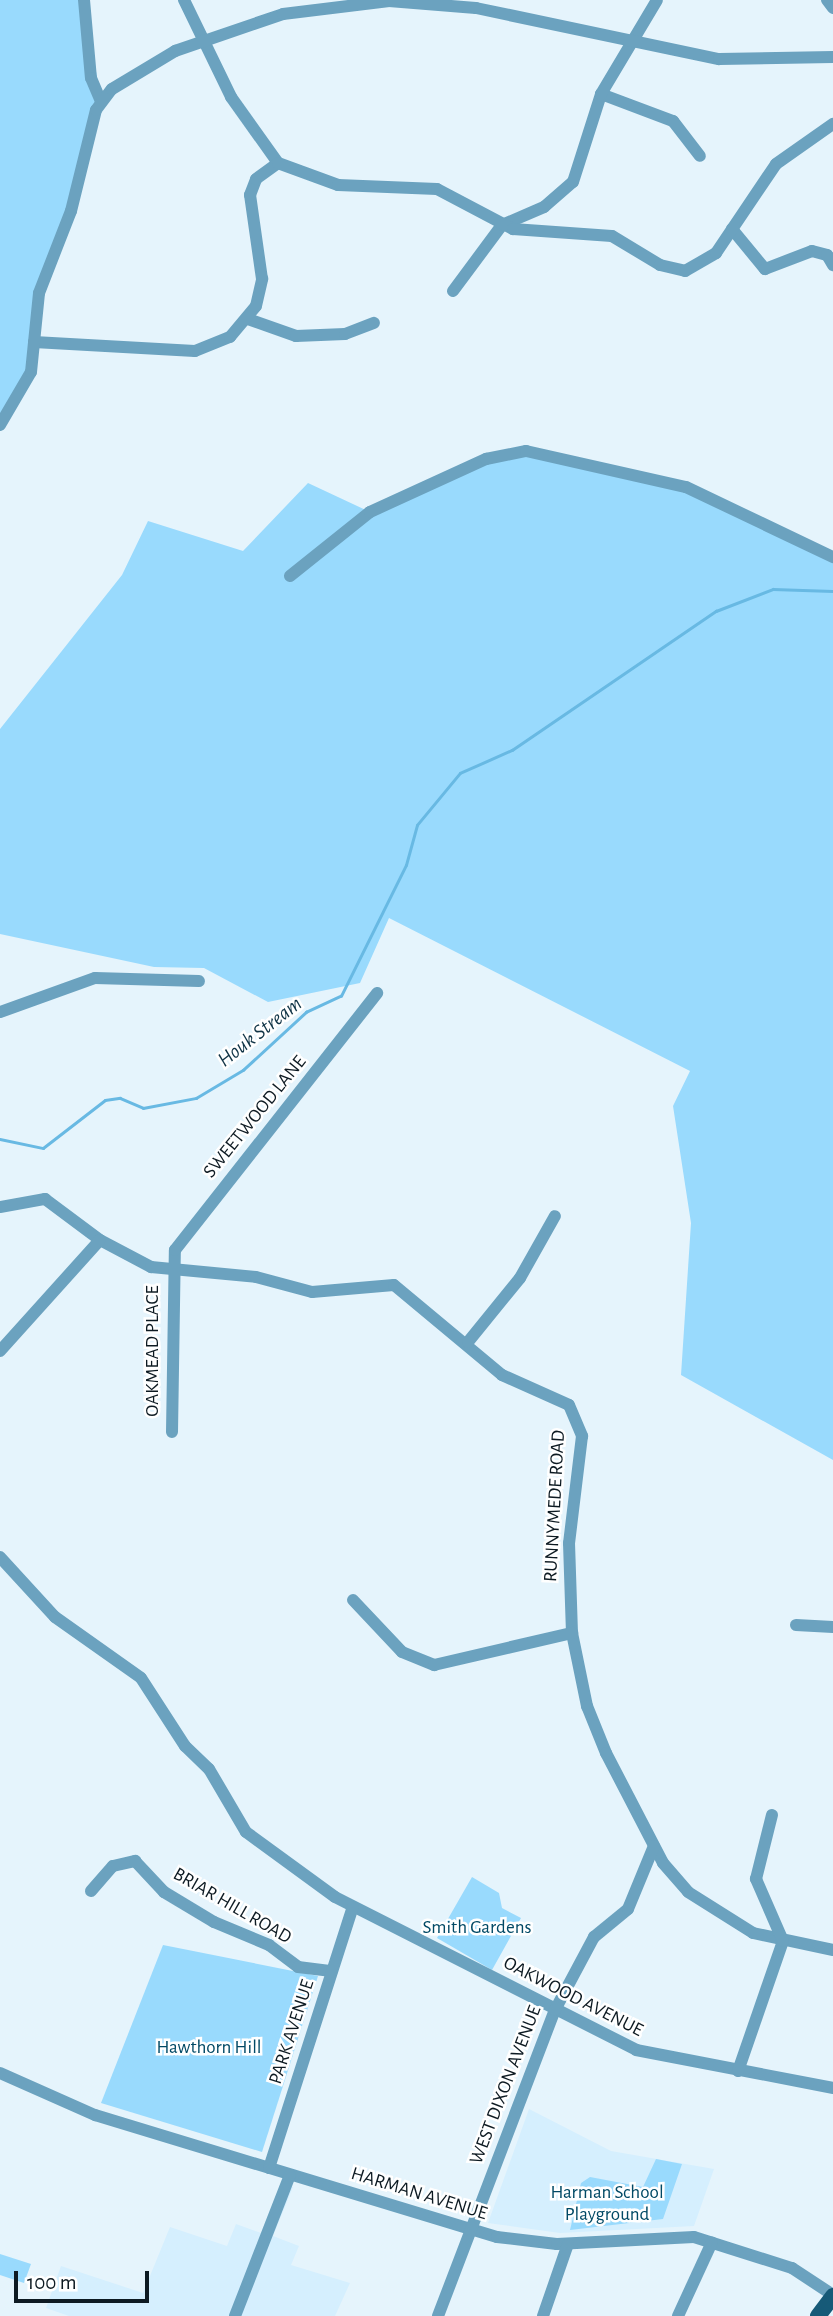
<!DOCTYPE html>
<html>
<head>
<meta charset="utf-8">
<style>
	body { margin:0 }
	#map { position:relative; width:833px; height:2316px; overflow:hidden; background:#e5f4fc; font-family:"Alegreya Sans",sans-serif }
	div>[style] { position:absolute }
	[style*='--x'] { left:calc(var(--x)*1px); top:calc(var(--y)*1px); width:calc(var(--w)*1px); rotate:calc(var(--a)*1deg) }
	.built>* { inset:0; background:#d5effe }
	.green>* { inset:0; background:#99dafd }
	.stream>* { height:2.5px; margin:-1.25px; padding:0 1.25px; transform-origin:1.25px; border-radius:1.25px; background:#68b9e3 }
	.minor>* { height:12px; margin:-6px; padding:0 6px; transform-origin:6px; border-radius:6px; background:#6ba2bf }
	.major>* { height:16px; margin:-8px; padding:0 8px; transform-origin:8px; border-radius:8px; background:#165a78 }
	span { translate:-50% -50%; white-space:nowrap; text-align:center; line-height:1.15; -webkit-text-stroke:5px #fff; paint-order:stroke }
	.street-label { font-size:19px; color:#0d1a22 }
	.park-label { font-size:19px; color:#014965 }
	.water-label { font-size:21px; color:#103446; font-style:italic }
	.scale { position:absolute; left:14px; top:2271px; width:135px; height:32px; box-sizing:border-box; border:4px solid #0d1a22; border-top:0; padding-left:9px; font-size:21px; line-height:24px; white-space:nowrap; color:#0d1a22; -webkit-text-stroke:5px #fff; paint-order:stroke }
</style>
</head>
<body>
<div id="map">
	<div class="built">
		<div style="clip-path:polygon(529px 2109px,611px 2151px,714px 2169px,694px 2226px,560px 2233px,488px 2223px)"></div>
		<div style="clip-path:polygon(280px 2185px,293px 2187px,273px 2236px,299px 2246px,291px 2265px,350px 2283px,335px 2316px,69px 2316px,46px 2308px,61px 2266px,143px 2293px,170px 2227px,227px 2246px,236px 2224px,261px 2233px)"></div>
	</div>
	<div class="green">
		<div style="clip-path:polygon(0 0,84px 0,101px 101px,44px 280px,33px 359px,0 425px)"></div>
		<div style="clip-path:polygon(515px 451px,686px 487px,833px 557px,833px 1460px,681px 1375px,691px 1223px,673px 1106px,690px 1071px,389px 918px,360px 983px,268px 1002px,204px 968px,154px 967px,0 934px,0 729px,122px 575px,148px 521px,243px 551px,308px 483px,370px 512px)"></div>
		<div style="clip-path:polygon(472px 1877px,499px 1893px,502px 1908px,521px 1918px,492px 1970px,437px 1938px)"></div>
		<div style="clip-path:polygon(163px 1945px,318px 1976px,262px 2152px,101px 2103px)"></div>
		<div style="clip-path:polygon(656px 2159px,682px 2164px,663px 2219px,570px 2230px,581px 2183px,590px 2177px,643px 2187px)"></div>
		<div style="clip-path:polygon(0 2254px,31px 2264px,24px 2283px,0 2275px)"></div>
	</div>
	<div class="stream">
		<div style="--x:0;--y:1139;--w:44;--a:11.8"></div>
		<div style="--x:43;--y:1148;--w:78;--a:-37.7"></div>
		<div style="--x:105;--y:1100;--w:15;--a:-8"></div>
		<div style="--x:120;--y:1098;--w:25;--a:23"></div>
		<div style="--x:143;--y:1108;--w:54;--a:-10.7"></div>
		<div style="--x:196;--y:1098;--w:55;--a:-30.8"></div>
		<div style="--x:243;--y:1070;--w:86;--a:-42.6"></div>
		<div style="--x:306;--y:1012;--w:38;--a:-25"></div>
		<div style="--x:341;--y:996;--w:146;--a:-63.6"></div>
		<div style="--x:406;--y:865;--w:41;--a:-74.6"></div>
		<div style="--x:417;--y:825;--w:67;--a:-50.4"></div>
		<div style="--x:460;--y:773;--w:57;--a:-23.9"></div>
		<div style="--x:512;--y:750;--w:247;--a:-34.3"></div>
		<div style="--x:716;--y:611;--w:61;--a:-21.1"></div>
		<div style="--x:773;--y:589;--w:60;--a:1.9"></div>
	</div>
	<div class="minor">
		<div style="--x:84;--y:0;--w:78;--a:84.9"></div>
		<div style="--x:91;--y:78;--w:25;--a:67"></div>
		<div style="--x:184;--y:0;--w:108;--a:64.1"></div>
		<div style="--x:231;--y:97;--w:81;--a:54.5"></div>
		<div style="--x:827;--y:0;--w:10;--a:53"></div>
		<div style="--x:601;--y:94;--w:77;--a:20.6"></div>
		<div style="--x:673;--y:121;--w:44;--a:52.4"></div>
		<div style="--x:732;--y:229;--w:52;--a:50.5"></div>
		<div style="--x:765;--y:269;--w:50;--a:-21"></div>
		<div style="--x:812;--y:251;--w:16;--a:15"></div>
		<div style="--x:827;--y:255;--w:12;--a:59"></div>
		<div style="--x:453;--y:291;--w:82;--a:-53.4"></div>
		<div style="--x:502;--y:225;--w:46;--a:-23.2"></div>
		<div style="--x:544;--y:207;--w:38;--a:-41"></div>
		<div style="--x:573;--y:182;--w:92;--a:-72.3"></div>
		<div style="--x:601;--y:94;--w:109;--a:-59.2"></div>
		<div style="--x:248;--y:319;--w:51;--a:19.5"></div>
		<div style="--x:296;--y:336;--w:49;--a:-2.3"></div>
		<div style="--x:345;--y:334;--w:31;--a:-21"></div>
		<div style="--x:34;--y:342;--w:161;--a:3.2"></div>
		<div style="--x:195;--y:351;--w:38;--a:-22"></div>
		<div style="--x:230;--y:337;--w:40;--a:-50"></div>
		<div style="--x:256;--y:306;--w:28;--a:-77"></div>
		<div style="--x:262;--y:279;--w:85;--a:-98.1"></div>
		<div style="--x:250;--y:195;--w:17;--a:-69"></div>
		<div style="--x:256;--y:179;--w:27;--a:-36"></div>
		<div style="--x:278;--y:163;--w:64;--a:20.1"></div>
		<div style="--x:338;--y:185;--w:99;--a:2.3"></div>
		<div style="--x:437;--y:189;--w:86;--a:27.8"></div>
		<div style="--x:513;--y:229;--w:99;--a:4"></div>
		<div style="--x:612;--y:236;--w:56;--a:31.1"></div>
		<div style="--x:660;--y:265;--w:26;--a:13"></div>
		<div style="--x:685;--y:271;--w:36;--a:-30"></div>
		<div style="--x:716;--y:253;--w:107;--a:-56"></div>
		<div style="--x:776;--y:164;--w:70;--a:-35.1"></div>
		<div style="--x:0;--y:425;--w:61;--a:-59.7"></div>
		<div style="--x:31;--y:372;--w:79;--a:-84.2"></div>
		<div style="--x:39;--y:293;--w:88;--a:-68.7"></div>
		<div style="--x:71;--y:211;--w:104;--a:-76.1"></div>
		<div style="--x:96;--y:110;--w:26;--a:-53"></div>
		<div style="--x:112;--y:89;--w:74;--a:-31.1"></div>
		<div style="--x:175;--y:51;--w:114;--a:-18.9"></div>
		<div style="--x:283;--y:14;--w:107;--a:-7"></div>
		<div style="--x:389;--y:1;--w:87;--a:4.6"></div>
		<div style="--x:476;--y:8;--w:248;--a:11.9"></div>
		<div style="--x:719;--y:59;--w:114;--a:-1"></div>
		<div style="--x:290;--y:576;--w:102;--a:-38.7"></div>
		<div style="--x:370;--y:512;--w:128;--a:-24.6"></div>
		<div style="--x:486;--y:459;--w:41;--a:-11.3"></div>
		<div style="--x:526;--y:451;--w:164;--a:12.7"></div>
		<div style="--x:686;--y:487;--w:163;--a:25.5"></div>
		<div style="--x:0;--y:1012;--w:101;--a:-19.7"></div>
		<div style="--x:95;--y:978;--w:104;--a:1.7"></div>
		<div style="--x:0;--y:1207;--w:46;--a:-10.1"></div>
		<div style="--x:45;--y:1199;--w:69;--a:36.7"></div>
		<div style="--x:100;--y:1240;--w:58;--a:27.9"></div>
		<div style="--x:151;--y:1267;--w:105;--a:5.4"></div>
		<div style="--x:256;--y:1277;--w:58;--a:15"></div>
		<div style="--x:312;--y:1292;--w:82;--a:-4.9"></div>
		<div style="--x:394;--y:1285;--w:141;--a:39.8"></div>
		<div style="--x:502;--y:1375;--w:73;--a:24.1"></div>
		<div style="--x:569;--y:1405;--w:34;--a:67"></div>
		<div style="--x:582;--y:1436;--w:108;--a:96.9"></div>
		<div style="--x:569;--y:1543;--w:90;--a:88.1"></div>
		<div style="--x:572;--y:1633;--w:75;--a:78.4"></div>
		<div style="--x:587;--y:1706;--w:51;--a:68"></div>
		<div style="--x:606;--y:1753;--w:124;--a:62.6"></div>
		<div style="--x:663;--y:1863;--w:38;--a:49"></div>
		<div style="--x:688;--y:1892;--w:77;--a:32.2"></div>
		<div style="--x:753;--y:1933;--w:82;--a:12"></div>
		<div style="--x:468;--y:1342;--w:82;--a:-50.9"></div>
		<div style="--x:520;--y:1278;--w:71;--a:-60.6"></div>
		<div style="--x:0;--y:1351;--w:149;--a:-48"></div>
		<div style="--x:172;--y:1432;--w:182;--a:-89.1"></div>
		<div style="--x:175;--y:1250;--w:327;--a:-51.8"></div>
		<div style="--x:0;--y:1557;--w:81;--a:47.5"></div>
		<div style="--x:55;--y:1617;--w:105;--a:35.3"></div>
		<div style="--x:141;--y:1678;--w:81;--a:57.1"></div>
		<div style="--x:185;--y:1746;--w:33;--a:44"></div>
		<div style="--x:209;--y:1769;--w:73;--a:59.6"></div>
		<div style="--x:246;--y:1832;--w:110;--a:36.1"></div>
		<div style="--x:335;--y:1897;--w:338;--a:26.9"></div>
		<div style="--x:636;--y:2050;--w:201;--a:10.9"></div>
		<div style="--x:353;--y:1600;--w:71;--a:46.7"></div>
		<div style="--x:402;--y:1652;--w:35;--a:22"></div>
		<div style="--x:434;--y:1665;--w:142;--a:-13.1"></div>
		<div style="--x:796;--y:1625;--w:37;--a:3"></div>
		<div style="--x:91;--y:1891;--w:33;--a:-49"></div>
		<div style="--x:113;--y:1866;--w:23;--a:-13"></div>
		<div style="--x:135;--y:1861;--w:42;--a:46.9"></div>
		<div style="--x:164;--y:1892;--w:58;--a:31"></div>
		<div style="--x:214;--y:1922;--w:60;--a:22.7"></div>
		<div style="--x:269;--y:1945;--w:36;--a:37"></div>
		<div style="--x:298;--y:1967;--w:34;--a:7"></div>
		<div style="--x:738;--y:2071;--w:138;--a:-70.9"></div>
		<div style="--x:783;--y:1941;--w:68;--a:-113.5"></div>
		<div style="--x:756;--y:1879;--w:66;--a:-76"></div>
		<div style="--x:0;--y:2073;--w:104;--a:23.9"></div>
		<div style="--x:95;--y:2115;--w:420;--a:16.9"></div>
		<div style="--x:497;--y:2237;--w:60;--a:6.7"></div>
		<div style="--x:557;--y:2244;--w:137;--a:-2.9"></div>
		<div style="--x:694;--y:2237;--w:103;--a:17.6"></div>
		<div style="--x:792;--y:2268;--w:49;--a:33.4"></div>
		<div style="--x:269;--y:2168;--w:274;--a:-72.2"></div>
		<div style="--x:235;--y:2316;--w:151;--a:-68.7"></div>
		<div style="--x:438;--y:2316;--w:328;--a:-69.1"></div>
		<div style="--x:555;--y:2010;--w:83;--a:-61.9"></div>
		<div style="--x:594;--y:1937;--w:44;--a:-39.5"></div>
		<div style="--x:628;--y:1909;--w:68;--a:-67.6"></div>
		<div style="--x:543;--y:2316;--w:76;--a:-70.9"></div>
		<div style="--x:678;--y:2316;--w:81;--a:-65.3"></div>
	</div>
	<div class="major">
		<div style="--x:818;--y:2316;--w:25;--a:-53"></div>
	</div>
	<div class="street-label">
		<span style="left:255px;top:1117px;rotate:-51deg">SWEETWOOD LANE</span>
		<span style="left:153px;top:1351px;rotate:-90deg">OAKMEAD PLACE</span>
		<span style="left:555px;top:1506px;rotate:-87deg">RUNNYMEDE ROAD</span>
		<span style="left:232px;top:1906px;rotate:30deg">BRIAR HILL ROAD</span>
		<span style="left:573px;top:1997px;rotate:27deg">OAKWOOD AVENUE</span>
		<span style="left:292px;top:2032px;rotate:-72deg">PARK AVENUE</span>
		<span style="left:506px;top:2085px;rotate:-69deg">WEST DIXON AVENUE</span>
		<span style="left:419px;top:2194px;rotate:17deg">HARMAN AVENUE</span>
	</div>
	<div class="park-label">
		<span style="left:477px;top:1928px">Smith Gardens</span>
		<span style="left:209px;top:2048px">Hawthorn Hill</span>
		<span style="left:607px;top:2204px">Harman School<br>Playground</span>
	</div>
	<div class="water-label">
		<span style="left:260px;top:1032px;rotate:-38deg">Houk Stream</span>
	</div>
	<div class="scale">100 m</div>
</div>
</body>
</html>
